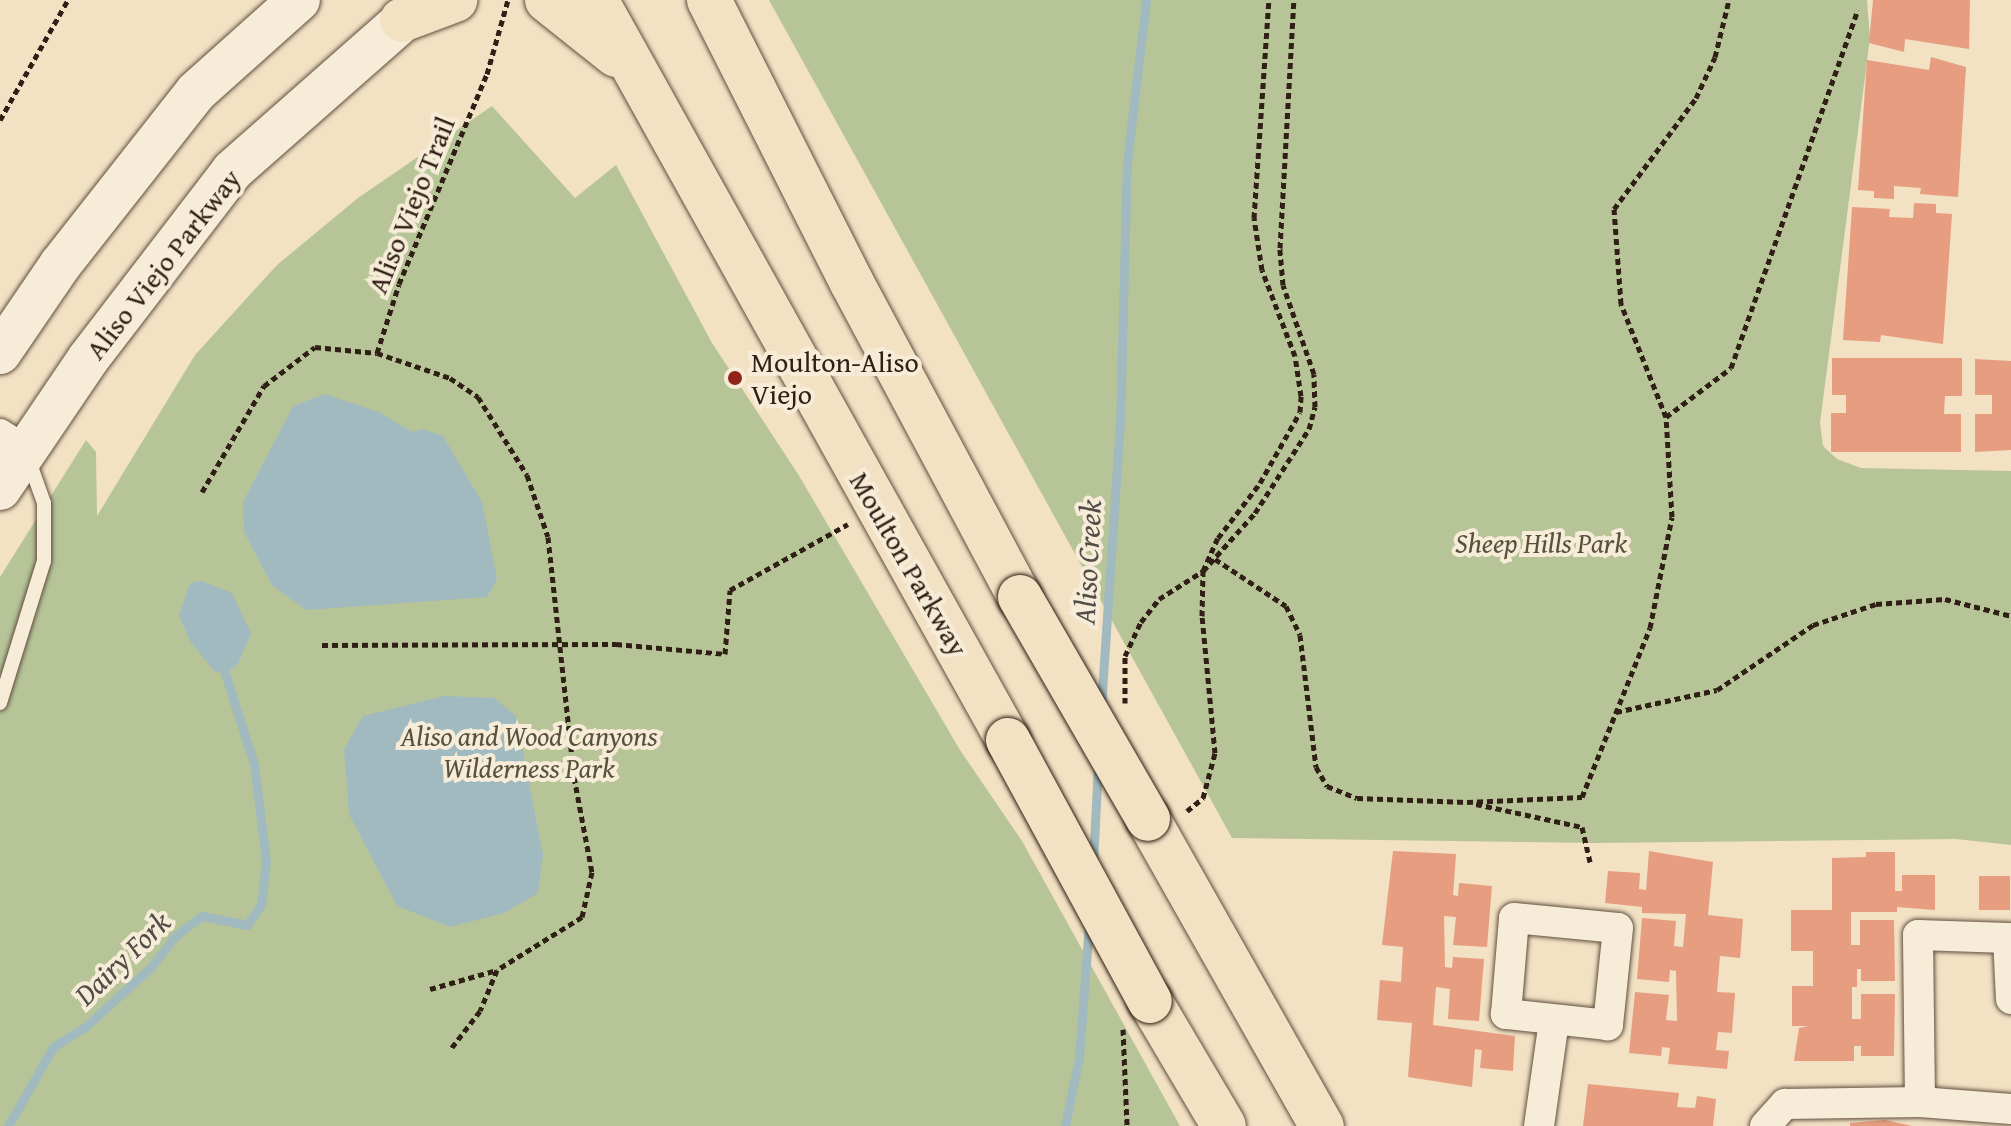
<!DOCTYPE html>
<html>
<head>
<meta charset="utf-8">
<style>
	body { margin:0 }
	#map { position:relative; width:2011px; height:1126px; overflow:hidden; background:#f2e1c3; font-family:"Gentium Book Plus",serif }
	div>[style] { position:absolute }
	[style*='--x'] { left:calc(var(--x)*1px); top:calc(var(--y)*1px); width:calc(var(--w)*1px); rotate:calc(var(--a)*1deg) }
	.green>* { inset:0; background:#b6c498 }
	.water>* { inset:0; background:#a1babf }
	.stream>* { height:9px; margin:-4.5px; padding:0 4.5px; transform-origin:4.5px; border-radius:4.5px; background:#a1babf }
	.building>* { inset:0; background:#e79d80; transform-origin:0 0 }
	.path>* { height:5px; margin-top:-2.5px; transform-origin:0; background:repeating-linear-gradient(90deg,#2f1f14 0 6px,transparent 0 10px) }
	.roads { filter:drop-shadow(0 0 2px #605040) drop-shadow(0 0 2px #605040) }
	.lane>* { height:14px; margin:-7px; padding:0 7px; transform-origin:7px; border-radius:7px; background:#f7ecd8 }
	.street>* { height:30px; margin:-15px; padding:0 15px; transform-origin:15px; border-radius:15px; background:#f7ecd8 }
	.secondary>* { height:42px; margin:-21px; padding:0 21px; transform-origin:21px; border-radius:21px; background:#f7ecd8 }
	.primary>* { height:44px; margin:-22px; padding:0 22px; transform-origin:22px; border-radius:22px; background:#f2e1c3 }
	.bridges { filter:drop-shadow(0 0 2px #2f1f14) drop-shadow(0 0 2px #2f1f14) }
	.primary-bridge>* { height:44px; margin:-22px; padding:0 22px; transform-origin:22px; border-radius:22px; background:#f2e1c3 }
	.dots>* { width:22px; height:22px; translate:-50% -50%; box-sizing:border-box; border:4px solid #f7ecd8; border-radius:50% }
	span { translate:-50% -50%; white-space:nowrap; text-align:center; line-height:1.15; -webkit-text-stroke:8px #f7ecd8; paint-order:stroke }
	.street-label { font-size:28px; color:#2f1f14 }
	.poi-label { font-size:28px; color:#2f1f14 }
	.left { translate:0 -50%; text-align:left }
	.park-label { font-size:28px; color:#58513c; font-style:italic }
	.water-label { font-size:30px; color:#514e47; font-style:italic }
</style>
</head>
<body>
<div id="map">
	<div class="green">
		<div style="clip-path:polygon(769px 0,1867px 0,1870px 38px,1820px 423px,1823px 446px,1837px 459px,1861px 468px,2011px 471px,2011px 845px,1956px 839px,1596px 843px,1232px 838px)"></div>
		<div style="clip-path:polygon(492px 106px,575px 198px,616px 165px,712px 343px,798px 474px,960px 750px,1022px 841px,1180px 1126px,0 1126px,0 577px,86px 440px,96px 452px,97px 516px,195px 355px,277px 265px,358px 198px)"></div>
	</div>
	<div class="water">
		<div style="clip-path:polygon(325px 394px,379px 412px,412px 432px,423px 429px,443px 436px,482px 502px,497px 579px,487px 597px,306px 610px,272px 585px,244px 532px,243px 502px,293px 406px)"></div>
		<div style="clip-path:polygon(202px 581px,232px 593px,251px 633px,238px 664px,226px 673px,214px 671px,190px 641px,179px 615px,190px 583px)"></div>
		<div style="clip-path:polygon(444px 696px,494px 698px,516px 716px,543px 855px,538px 893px,504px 913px,450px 927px,397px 906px,349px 814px,344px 749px,363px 716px)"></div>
	</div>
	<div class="stream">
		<div style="--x:1101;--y:707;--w:284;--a:-86.2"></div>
		<div style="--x:1120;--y:424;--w:262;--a:-88.5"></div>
		<div style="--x:1127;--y:162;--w:163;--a:-83.3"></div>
		<div style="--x:1093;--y:863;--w:98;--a:-87.1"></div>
		<div style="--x:8;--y:1126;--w:91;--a:-60.3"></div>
		<div style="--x:53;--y:1047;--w:39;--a:-32"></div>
		<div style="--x:86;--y:1026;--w:88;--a:-42.2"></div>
		<div style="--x:151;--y:967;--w:39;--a:-52"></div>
		<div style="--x:175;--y:936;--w:34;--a:-37"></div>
		<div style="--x:202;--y:916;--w:46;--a:11.3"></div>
		<div style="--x:247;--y:925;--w:24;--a:-55"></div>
		<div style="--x:261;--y:905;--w:43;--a:-83.4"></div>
		<div style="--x:266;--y:862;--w:99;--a:-97"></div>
		<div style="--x:254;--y:764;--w:105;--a:-107.7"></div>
		<div style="--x:1065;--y:1126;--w:70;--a:-78.5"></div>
		<div style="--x:1079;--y:1057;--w:132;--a:-85.7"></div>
	</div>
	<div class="building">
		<div style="clip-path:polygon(1873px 0,1970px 0,1969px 49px,1905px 39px,1904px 52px,1869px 43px)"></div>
		<div style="clip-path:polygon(1931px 57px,1966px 67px,1958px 197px,1920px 194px,1921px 188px,1894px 186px,1894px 199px,1874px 198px,1874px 191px,1858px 190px,1867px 60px,1929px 70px)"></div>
		<div style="clip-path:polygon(1914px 203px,1936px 204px,1936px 213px,1952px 214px,1943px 344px,1881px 335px,1880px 342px,1843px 340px,1852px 207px,1890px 209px,1889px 217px,1913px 218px)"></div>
		<div style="clip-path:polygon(1832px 358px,1962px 358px,1962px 396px,1945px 396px,1944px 414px,1961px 414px,1961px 452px,1831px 452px,1831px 413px,1846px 413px,1846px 395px,1832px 395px)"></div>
		<div style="clip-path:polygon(1975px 359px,2011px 361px,2011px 450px,1975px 452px,1975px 414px,1992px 414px,1992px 395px,1975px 395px)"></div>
		<div style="clip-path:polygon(1393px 851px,1456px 854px,1453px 895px,1458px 896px,1459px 883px,1492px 886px,1487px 947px,1453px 945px,1456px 917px,1444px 916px,1445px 967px,1452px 968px,1453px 957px,1484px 959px,1479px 1021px,1448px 1019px,1450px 989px,1436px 987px,1433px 1025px,1515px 1036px,1513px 1071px,1480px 1068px,1482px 1050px,1475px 1049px,1472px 1087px,1408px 1077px,1412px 1023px,1377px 1020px,1380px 980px,1401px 982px,1403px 947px,1382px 945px)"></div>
		<div style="clip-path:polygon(1649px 851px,1713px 862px,1708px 915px,1743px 919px,1740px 958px,1720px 956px,1717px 992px,1735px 993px,1732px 1033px,1718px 1032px,1716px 1050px,1729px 1051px,1727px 1069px,1668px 1064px,1670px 1048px,1662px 1047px,1661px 1056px,1629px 1053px,1635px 992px,1669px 995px,1666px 1020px,1677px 1021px,1676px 971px,1670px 970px,1669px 982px,1637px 979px,1642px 918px,1676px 921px,1674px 946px,1683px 947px,1686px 914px,1642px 913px,1642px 907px,1605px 903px,1608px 871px,1640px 873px,1639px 889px,1646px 890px)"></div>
		<div style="clip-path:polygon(1866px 852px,1895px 852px,1895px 891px,1902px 891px,1902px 875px,1935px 875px,1935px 910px,1897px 907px,1897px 912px,1851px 912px,1851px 945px,1860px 945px,1860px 920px,1894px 920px,1895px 981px,1861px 981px,1861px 969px,1857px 969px,1857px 987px,1852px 987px,1852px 1019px,1861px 1019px,1861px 994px,1895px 994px,1894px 1056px,1861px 1056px,1861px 1046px,1854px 1046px,1854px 1061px,1794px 1061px,1799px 1028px,1808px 1026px,1792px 1026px,1792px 986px,1813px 986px,1813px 951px,1791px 951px,1791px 910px,1832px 910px,1832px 858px,1866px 857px)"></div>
		<div style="left:1979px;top:876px;width:31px;height:34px"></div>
		<div style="clip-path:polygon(1588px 1084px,1679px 1093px,1677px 1107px,1695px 1108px,1697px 1096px,1716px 1099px,1713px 1126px,1583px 1126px)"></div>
		<div style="clip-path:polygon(1885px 1120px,1912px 1126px,1850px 1126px,1850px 1123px)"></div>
	</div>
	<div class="path">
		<div style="--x:0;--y:120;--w:138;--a:-60.5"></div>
		<div style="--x:377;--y:353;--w:72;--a:-72.3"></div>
		<div style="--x:399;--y:284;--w:228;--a:-67.3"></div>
		<div style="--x:487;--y:74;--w:77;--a:-74.2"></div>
		<div style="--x:1666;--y:417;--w:81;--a:-37"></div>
		<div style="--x:1731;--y:368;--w:380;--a:-70.5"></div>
		<div style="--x:202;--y:492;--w:123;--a:-59.7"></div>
		<div style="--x:264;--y:386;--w:64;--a:-37.4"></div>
		<div style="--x:315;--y:347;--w:62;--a:5.5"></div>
		<div style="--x:377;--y:353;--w:77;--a:18.9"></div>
		<div style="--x:450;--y:378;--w:34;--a:34"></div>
		<div style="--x:478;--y:397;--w:92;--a:57.9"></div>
		<div style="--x:527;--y:475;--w:65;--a:71.3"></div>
		<div style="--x:548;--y:537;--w:241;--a:83.8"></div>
		<div style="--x:574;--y:777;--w:97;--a:79.3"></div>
		<div style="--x:592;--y:872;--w:46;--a:102.5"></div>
		<div style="--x:582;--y:917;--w:100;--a:148.1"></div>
		<div style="--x:497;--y:970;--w:44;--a:112.5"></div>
		<div style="--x:480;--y:1011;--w:49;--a:127.6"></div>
		<div style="--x:1215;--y:559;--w:85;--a:33.5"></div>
		<div style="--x:1286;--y:606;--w:32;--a:64"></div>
		<div style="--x:1300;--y:635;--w:133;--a:83.1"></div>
		<div style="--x:1316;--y:767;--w:22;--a:60"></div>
		<div style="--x:1327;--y:786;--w:32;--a:22"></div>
		<div style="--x:1357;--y:798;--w:110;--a:2.1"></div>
		<div style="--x:1467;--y:802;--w:115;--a:-2.5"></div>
		<div style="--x:1582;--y:797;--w:182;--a:-68.1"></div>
		<div style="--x:1650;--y:628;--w:113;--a:-78.8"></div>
		<div style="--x:1672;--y:517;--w:100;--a:-93.4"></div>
		<div style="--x:1666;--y:417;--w:122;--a:-111.7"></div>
		<div style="--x:1621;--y:304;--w:95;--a:-94.2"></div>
		<div style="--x:1614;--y:209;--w:138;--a:-53.5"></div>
		<div style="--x:1696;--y:98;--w:45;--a:-65.1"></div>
		<div style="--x:1715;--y:57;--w:59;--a:-76.2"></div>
		<div style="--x:322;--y:645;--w:294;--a:-0.2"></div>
		<div style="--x:616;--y:644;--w:109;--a:5.2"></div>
		<div style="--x:725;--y:654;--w:64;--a:-85.5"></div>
		<div style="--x:730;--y:590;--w:135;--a:-29.2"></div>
		<div style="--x:1125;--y:703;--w:47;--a:-90"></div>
		<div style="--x:1125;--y:656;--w:38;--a:-65"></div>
		<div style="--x:1141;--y:622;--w:29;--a:-52"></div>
		<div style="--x:1159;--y:599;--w:52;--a:-32.5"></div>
		<div style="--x:1203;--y:571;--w:78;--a:-48.1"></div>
		<div style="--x:1255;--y:513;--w:100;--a:-57.3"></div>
		<div style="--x:1309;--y:429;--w:23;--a:-75"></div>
		<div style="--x:1315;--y:407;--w:33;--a:-92"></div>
		<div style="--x:1314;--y:374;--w:94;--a:-109.2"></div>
		<div style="--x:1283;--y:285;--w:37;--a:-95"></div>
		<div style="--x:1280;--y:248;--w:248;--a:-86.8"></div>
		<div style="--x:1616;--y:712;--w:103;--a:-12.3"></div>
		<div style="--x:1717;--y:690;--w:116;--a:-34.1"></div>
		<div style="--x:1813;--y:625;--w:66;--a:-18.4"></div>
		<div style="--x:1876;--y:604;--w:69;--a:-4.1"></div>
		<div style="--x:1945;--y:599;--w:68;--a:14.4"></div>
		<div style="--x:1476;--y:804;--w:108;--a:12.2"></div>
		<div style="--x:1582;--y:827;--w:36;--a:77"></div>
		<div style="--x:1187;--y:811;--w:21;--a:-39"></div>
		<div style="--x:1203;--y:798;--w:47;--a:-75.1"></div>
		<div style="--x:1215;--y:753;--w:138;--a:-95.4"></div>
		<div style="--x:1202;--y:616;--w:45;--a:-88.7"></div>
		<div style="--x:1203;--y:571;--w:36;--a:-66"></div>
		<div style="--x:1218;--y:538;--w:69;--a:-52.6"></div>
		<div style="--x:1260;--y:483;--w:81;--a:-60.6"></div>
		<div style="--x:1300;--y:412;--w:16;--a:-86"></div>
		<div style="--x:1301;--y:396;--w:40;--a:-98.5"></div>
		<div style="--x:1295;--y:356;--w:92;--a:-111"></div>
		<div style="--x:1262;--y:270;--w:53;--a:-98.7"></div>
		<div style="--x:1254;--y:218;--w:219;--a:-86.1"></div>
		<div style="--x:430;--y:989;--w:70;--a:-15.8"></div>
		<div style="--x:1123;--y:1029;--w:97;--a:87.6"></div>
	</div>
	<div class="roads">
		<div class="lane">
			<div style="--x:0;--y:703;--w:149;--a:-72.8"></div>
			<div style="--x:44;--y:561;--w:58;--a:-90"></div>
			<div style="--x:44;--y:503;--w:48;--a:-109.6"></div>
		</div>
		<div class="street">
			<div style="--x:0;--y:434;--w:30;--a:33"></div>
			<div style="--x:1514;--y:918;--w:104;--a:5.5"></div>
			<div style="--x:1618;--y:928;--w:98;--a:95.9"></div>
			<div style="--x:1608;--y:1025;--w:103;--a:-173.8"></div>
			<div style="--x:1506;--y:1014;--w:96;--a:-85.2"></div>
			<div style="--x:1920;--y:1102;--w:167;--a:-90.7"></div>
			<div style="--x:1918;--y:935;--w:90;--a:1.9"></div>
			<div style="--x:2008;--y:938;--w:61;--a:87.2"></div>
			<div style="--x:1539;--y:1126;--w:106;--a:-81.9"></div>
			<div style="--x:1765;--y:1126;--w:30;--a:-48"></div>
			<div style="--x:1785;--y:1104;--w:135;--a:-0.8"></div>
			<div style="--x:1920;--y:1102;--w:91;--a:4.4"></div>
		</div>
		<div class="secondary">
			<div style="--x:0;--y:353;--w:107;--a:-55.7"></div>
			<div style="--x:60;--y:265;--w:220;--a:-51.8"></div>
			<div style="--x:196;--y:92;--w:138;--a:-41.8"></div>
			<div style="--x:0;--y:489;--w:157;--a:-55.9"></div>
			<div style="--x:88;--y:359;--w:237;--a:-52.5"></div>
			<div style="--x:232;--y:171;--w:259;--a:-41.4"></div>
		</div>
		<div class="primary">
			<div style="--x:547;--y:0;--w:88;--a:38.6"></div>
			<div style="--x:596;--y:0;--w:847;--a:60.89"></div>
			<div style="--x:709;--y:0;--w:317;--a:63.2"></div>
			<div style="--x:852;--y:283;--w:356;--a:61.9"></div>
			<div style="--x:402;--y:20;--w:57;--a:-20.7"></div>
			<div style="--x:1148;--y:819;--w:353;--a:60.5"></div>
			<div style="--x:1150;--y:1001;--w:145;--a:59.4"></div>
		</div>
	</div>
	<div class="bridges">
		<div class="primary-bridge">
			<div style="--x:1020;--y:597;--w:256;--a:60"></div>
			<div style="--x:1008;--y:740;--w:297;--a:61.5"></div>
		</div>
	</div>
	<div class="dots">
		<div style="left:735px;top:378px;background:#8f2418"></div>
	</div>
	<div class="street-label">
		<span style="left:411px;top:205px;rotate:-68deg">Aliso Viejo Trail</span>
		<span style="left:163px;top:264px;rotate:-52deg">Aliso Viejo Parkway</span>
		<span style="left:909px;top:564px;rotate:60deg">Moulton Parkway</span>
	</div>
	<div class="poi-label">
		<span class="left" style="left:751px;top:378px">Moulton-Aliso<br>Viejo</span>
	</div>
	<div class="park-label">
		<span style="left:1541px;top:543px">Sheep Hills Park</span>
		<span style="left:529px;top:752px">Aliso and Wood Canyons<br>Wilderness Park</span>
	</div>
	<div class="water-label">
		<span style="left:1087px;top:562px;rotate:-87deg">Aliso Creek</span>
		<span style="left:122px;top:958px;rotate:-44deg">Dairy Fork</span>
	</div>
</div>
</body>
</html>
